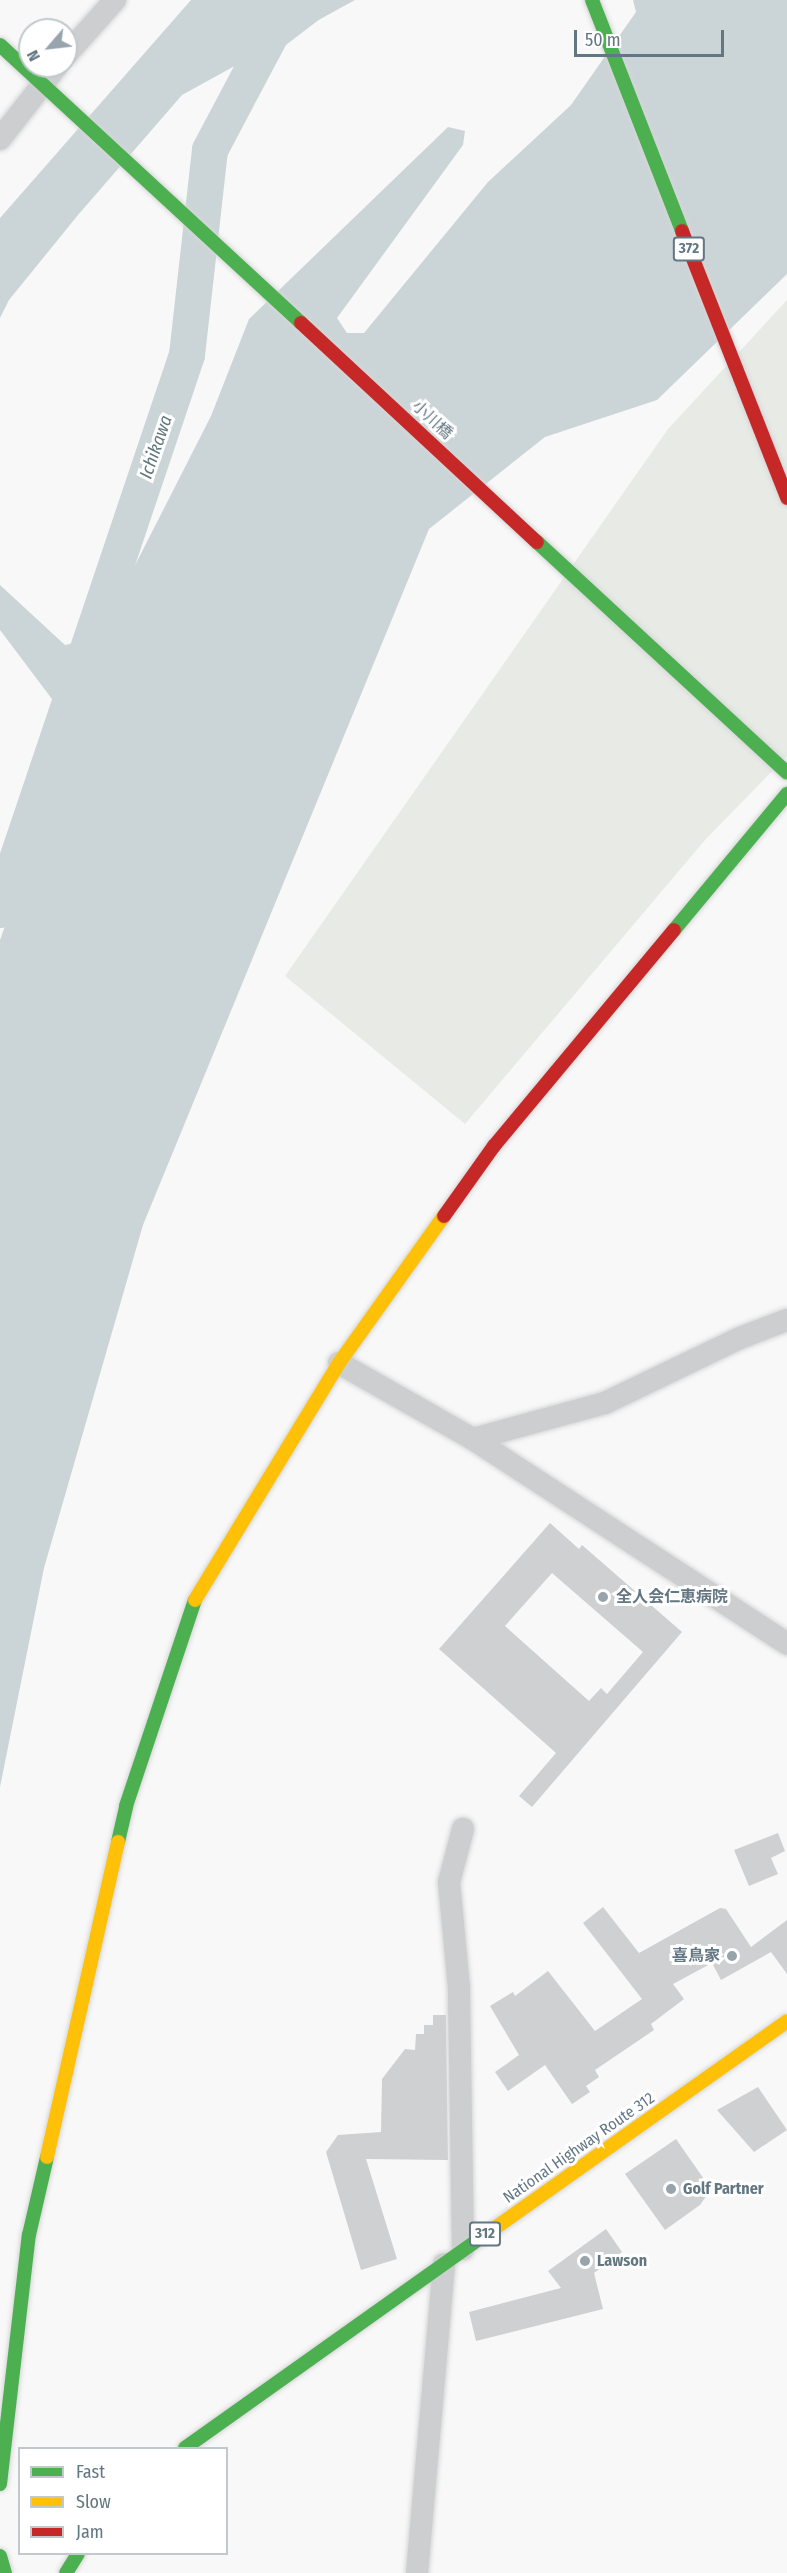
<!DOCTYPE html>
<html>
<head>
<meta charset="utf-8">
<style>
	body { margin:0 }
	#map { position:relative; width:787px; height:2573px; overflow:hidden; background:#f8f8f8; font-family:"Fira Sans Condensed","Noto Sans JP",sans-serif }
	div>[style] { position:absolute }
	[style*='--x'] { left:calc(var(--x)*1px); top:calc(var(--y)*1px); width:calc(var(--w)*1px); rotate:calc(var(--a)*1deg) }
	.green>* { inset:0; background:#e7eae5 }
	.water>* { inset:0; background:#cbd5d7 }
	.river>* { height:36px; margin:-18px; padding:0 18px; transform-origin:18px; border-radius:18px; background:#cbd5d7 }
	.building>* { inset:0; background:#ced0d1 }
	.roads { filter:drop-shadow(0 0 2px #d5d6d7) drop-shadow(0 0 2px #d5d6d7) }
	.street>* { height:22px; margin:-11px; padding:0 11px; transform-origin:11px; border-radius:11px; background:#cdcecf }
	.fast>* { height:14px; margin:-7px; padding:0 7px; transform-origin:7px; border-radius:7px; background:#4caf50 }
	.slow>* { height:14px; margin:-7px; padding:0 7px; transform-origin:7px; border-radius:7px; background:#ffc107 }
	.jam>* { height:14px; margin:-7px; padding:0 7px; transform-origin:7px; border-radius:7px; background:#c62828 }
	.dots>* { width:16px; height:16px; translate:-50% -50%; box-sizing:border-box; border:3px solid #fff; border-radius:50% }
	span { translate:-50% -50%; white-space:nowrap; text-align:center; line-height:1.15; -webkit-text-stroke:6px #fff; paint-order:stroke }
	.shield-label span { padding:2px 4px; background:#fff; border:2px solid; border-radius:4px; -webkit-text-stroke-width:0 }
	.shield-label { font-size:15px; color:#637783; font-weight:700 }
	.street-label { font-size:16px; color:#637783 }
	.poi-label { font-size:16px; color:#637783; font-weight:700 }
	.left { translate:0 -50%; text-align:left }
	.right { translate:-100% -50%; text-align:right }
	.water-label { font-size:18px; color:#5e767c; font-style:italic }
	.legend { position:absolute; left:18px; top:2447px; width:210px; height:108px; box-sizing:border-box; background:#fff; border:2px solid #c1c9cd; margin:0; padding:8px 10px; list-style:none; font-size:18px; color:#637783 }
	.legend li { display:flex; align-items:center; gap:12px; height:30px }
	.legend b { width:30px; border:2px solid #c1c9cd }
	.north { position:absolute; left:18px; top:18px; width:60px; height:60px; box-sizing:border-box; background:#fff; border:2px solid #c1c9cd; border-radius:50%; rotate:242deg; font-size:16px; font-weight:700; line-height:24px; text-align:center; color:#637783 }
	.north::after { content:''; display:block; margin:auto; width:21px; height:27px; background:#97a4ac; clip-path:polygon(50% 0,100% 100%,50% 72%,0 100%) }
	.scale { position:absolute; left:574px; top:30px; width:150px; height:27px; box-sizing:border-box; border:3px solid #637783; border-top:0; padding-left:8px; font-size:18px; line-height:21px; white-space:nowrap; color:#637783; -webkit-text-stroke:4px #fff; paint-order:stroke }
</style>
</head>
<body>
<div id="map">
	<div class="green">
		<div style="clip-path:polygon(787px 300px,787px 756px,705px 840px,465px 1124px,285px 976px,668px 429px)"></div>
	</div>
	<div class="water">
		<div style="clip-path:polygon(191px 0,355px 0,182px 95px,78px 215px,9px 300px,0 318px,0 218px)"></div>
		<div style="clip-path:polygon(633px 0,787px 0,787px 274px,657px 400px,545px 437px,429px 529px,143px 1225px,44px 1568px,0 1787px,0 940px,43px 820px,70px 723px,0 630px,0 585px,65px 645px,98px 638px,211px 416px,249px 319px,448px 127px,465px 131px,463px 145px,337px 318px,347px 333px,364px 333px,488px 182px,571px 105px,636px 12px)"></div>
	</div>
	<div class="river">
		<div style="--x:0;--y:910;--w:586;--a:-71.38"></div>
		<div style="--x:187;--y:355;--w:206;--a:-83.6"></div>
		<div style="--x:210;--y:150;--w:132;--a:-62.1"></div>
		<div style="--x:272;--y:33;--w:54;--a:-37.5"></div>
	</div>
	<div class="building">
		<div style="clip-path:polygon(evenodd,550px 1523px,579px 1549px,582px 1545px,682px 1632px,532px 1807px,519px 1796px,556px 1753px,439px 1649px,550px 1523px,552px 1573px,643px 1652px,607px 1694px,601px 1688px,589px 1701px,505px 1626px,552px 1573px)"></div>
		<div style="clip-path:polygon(778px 1833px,785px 1851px,771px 1858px,778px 1874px,749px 1886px,734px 1850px)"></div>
		<div style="clip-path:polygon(603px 1907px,639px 1953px,720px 1908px,726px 1909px,751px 1947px,787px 1920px,787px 1974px,771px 1952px,721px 1980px,712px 1963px,673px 1984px,684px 1999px,651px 2024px,654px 2030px,595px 2070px,599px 2077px,586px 2086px,590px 2092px,572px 2104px,545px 2065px,508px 2091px,495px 2072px,519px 2055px,490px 2006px,513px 1992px,515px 1996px,548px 1971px,595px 2031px,642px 1999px,583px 1923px)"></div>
		<div style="clip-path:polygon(433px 2015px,446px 2015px,448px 2160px,366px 2159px,397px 2259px,361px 2270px,326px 2152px,338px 2135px,381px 2132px,382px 2079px,405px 2049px,415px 2050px,416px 2034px,424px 2034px,424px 2025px,433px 2025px)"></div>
		<div style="clip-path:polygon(758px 2087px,787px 2130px,754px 2152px,717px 2110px)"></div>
		<div style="clip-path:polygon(676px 2139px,706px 2182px,707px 2195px,700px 2205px,665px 2230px,625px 2174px)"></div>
		<div style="clip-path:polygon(606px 2229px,622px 2252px,594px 2273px,603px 2309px,476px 2341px,469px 2312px,561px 2288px,548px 2271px)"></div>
	</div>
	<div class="roads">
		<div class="street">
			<div style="--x:66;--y:55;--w:74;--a:-48.3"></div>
			<div style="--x:0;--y:139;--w:93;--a:-52"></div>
			<div style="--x:339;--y:1363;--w:154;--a:29.6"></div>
			<div style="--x:473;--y:1439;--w:375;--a:33.1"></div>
			<div style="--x:473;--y:1439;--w:137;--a:-15.3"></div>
			<div style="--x:605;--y:1403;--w:150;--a:-25.7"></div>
			<div style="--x:740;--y:1338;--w:50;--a:-21"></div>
			<div style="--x:463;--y:2249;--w:261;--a:-90.9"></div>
			<div style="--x:459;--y:1988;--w:106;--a:-95.4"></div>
			<div style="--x:449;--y:1882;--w:55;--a:-75.2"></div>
			<div style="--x:417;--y:2573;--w:310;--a:-85"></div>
		</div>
		<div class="fast">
			<div style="--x:592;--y:0;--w:248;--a:68.7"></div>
			<div style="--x:0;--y:45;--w:410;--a:42.7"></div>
			<div style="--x:537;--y:542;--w:340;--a:42.7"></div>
			<div style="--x:674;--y:930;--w:177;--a:-50.3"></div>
			<div style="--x:118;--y:1842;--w:37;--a:-77"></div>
			<div style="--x:126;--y:1806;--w:217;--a:-71.5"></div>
			<div style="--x:185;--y:2448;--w:363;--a:-35.4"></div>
			<div style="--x:0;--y:2484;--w:251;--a:-83.4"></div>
			<div style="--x:29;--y:2235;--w:80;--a:-77"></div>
			<div style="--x:0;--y:2556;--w:18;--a:74"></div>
			<div style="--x:66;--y:2573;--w:22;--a:-58"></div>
		</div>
		<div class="slow">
			<div style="--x:195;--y:1600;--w:277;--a:-58.7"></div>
			<div style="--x:339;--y:1363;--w:181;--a:-54.5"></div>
			<div style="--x:47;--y:2157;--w:323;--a:-77.3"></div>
			<div style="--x:481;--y:2238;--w:375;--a:-35.3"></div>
		</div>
		<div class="jam">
			<div style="--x:682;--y:231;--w:287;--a:68.5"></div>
			<div style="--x:301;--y:323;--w:322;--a:42.9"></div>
			<div style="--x:444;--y:1216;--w:86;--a:-54.5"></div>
			<div style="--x:494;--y:1146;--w:281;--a:-50.2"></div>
		</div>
	</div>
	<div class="dots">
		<div style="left:603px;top:1597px;background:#97a4ac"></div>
		<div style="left:732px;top:1956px;background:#97a4ac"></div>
		<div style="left:671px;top:2189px;background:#97a4ac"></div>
		<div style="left:585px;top:2261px;background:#97a4ac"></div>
	</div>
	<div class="shield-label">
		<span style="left:689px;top:249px">372</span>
		<span style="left:485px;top:2234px">312</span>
	</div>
	<div class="street-label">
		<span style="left:432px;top:420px;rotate:43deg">小川橋</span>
		<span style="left:579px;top:2148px;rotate:-35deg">National Highway Route 312</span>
	</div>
	<div class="poi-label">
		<span class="left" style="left:616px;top:1597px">全人会仁恵病院</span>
		<span class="right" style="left:720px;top:1956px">喜鳥家</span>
		<span class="left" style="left:683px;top:2189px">Golf Partner</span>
		<span class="left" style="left:597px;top:2261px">Lawson</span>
	</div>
	<div class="water-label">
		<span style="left:156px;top:447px;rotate:-71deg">Ichikawa</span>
	</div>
	<ul class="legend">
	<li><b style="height:8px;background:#4caf50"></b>Fast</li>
	<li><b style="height:8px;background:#ffc107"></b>Slow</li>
	<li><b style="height:8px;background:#c62828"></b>Jam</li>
	</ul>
	<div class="north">N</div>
	<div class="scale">50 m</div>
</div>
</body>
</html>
